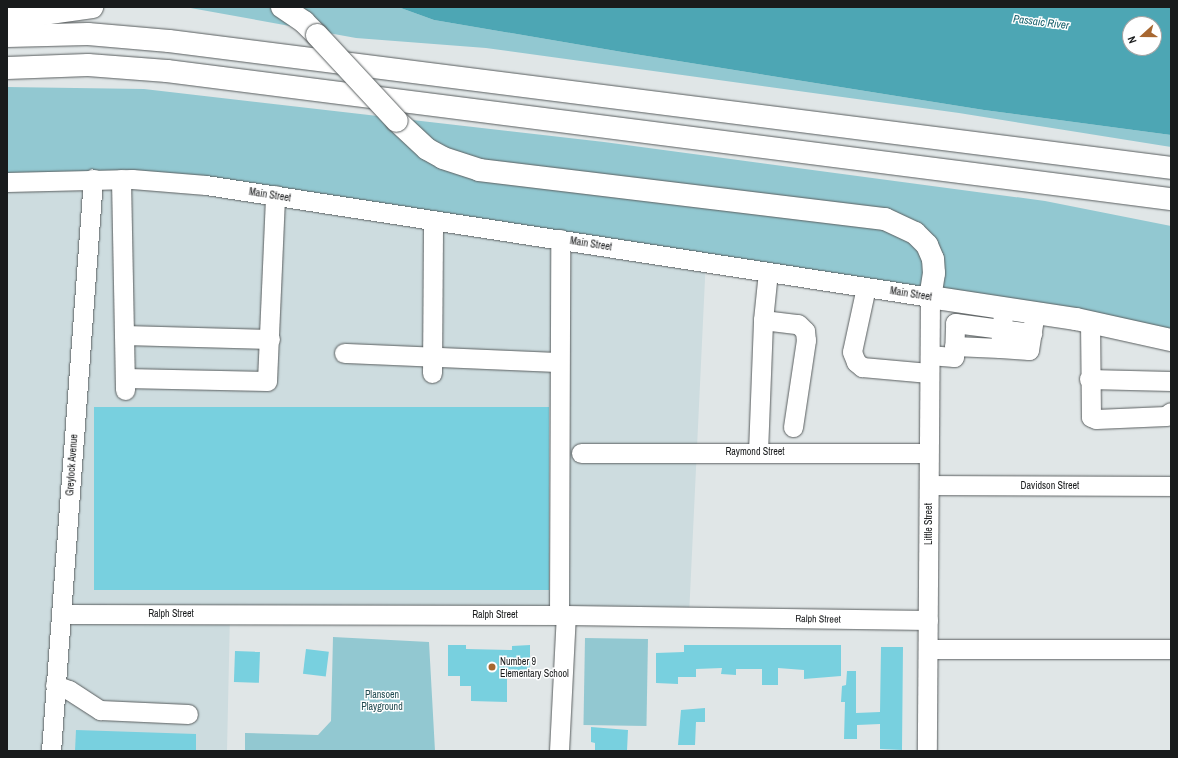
<!DOCTYPE html>
<html>
<head>
<meta charset="utf-8">
<style>
	body { margin:0 }
	#map { position:relative; width:1178px; height:758px; overflow:hidden; background:#e0e6e7; font-family:"Archivo Narrow",sans-serif }
	div>[style] { position:absolute }
	[style*='--x'] { left:calc(var(--x)*1px); top:calc(var(--y)*1px); width:calc(var(--w)*1px); rotate:calc(var(--a)*1deg) }
	.built>* { inset:0; background:#cddcdf }
	.green>* { inset:0; background:#92c8d1; transform-origin:0 0 }
	.water>* { inset:0; background:#4da6b4 }
	.building>* { inset:0; background:#78d0df; transform-origin:0 0 }
	.roads { filter:drop-shadow(0 0 1px #595e5f) drop-shadow(0 0 1px #595e5f) }
	.minor>* { height:19px; margin:-9.5px; padding:0 9.5px; transform-origin:9.5px; border-radius:9.5px; background:#fff }
	.major>* { height:22px; margin:-11px; padding:0 11px; transform-origin:11px; border-radius:11px; background:#fff }
	.highway>* { height:22px; margin:-11px; padding:0 11px; transform-origin:11px; border-radius:11px; background:#fff }
	.bridges { filter:drop-shadow(0 0 1px #595e5f) drop-shadow(0 0 1px #595e5f) }
	.highway-bridge>* { height:22px; margin:-11px; padding:0 11px; transform-origin:11px; border-radius:11px; background:#fff }
	.dots>* { width:11px; height:11px; translate:-50% -50%; box-sizing:border-box; border:2px solid #fff; border-radius:50% }
	span { translate:-50% -50%; white-space:nowrap; text-align:center; line-height:1.15; -webkit-text-stroke:3px #fff; paint-order:stroke }
	.street-label { font-size:10px; color:#191b1c }
	.poi-label { font-size:10px; color:#191b1c }
	.left { translate:0 -50%; text-align:left }
	.park-label { font-size:10px; color:#234c52 }
	.water-label { font-size:11px; color:#18616c; font-style:italic }
	.frame { position:absolute; inset:0; border:8px solid #191b1c; pointer-events:none }
	.north { position:absolute; left:1122px; top:16px; width:40px; height:40px; box-sizing:border-box; background:#fff; border:1px solid #a3a4a4; border-radius:50%; rotate:249deg; font-size:11px; font-weight:700; line-height:16px; text-align:center; color:#191b1c }
	.north::after { content:''; display:block; margin:auto; width:14px; height:18px; background:#a76730; clip-path:polygon(50% 0,100% 100%,50% 72%,0 100%) }
</style>
</head>
<body>
<div id="map">
	<div class="built">
		<div style="clip-path:polygon(176px 175px,706px 258px,689px 616px,230px 614px,227px 751px,7px 751px,7px 178px)"></div>
	</div>
	<div class="green">
		<div style="clip-path:polygon(185px 7px,398px 7px,434px 20px,622px 52px,984px 110px,1171px 135px,1171px 147px,959px 113px,486px 48px,356px 38px)"></div>
		<div style="clip-path:polygon(7px 87px,144px 89px,604px 142px,1045px 201px,1171px 226px,1171px 337px,176px 175px,7px 178px)"></div>
		<div style="clip-path:polygon(333px 637px,429px 642px,435px 751px,245px 751px,245px 733px,318px 735px,331px 721px)"></div>
		<div style="left:585px;top:638px;width:63px;height:87px;rotate:1deg"></div>
	</div>
	<div class="water">
		<div style="clip-path:polygon(evenodd,398px 7px,1171px 7px,1171px 135px,984px 110px,622px 52px,434px 20px,398px 7px,1130px 24px,1154px 24px,1154px 48px,1130px 48px,1130px 24px)"></div>
	</div>
	<div class="building">
		<div style="left:94px;top:407px;width:455px;height:183px"></div>
		<div style="clip-path:polygon(448px 645px,466px 645px,466px 649px,512px 650px,512px 646px,530px 645px,530px 675px,507px 674px,507px 702px,471px 701px,471px 686px,460px 686px,460px 676px,448px 676px)"></div>
		<div style="clip-path:polygon(684px 645px,841px 645px,841px 676px,804px 679px,804px 670px,778px 668px,778px 685px,762px 685px,762px 669px,736px 669px,736px 675px,721px 674px,722px 668px,696px 669px,696px 677px,678px 677px,678px 684px,656px 683px,656px 653px,684px 652px)"></div>
		<div style="clip-path:polygon(881px 647px,903px 647px,902px 750px,880px 749px,880px 724px,857px 725px,857px 739px,844px 739px,845px 702px,841px 702px,842px 686px,846px 685px,847px 671px,856px 671px,856px 713px,880px 712px)"></div>
		<div style="left:306px;top:649px;width:23px;height:25px;rotate:7deg"></div>
		<div style="left:235px;top:651px;width:25px;height:31px;rotate:2deg"></div>
		<div style="clip-path:polygon(705px 708px,705px 722px,696px 722px,695px 745px,678px 745px,681px 710px)"></div>
		<div style="clip-path:polygon(591px 727px,628px 730px,627px 751px,595px 751px,595px 743px,591px 742px)"></div>
		<div style="clip-path:polygon(76px 730px,196px 734px,196px 751px,75px 751px)"></div>
	</div>
	<div class="roads">
		<div class="minor">
			<div style="--x:121;--y:179;--w:211;--a:88.9"></div>
			<div style="--x:7;--y:182;--w:125;--a:-1.4"></div>
			<div style="--x:132;--y:179;--w:74;--a:4.6"></div>
			<div style="--x:206;--y:185;--w:733;--a:8.79"></div>
			<div style="--x:930;--y:297;--w:454;--a:90.4"></div>
			<div style="--x:866;--y:287;--w:66;--a:102.2"></div>
			<div style="--x:852;--y:352;--w:11;--a:68"></div>
			<div style="--x:856;--y:362;--w:8;--a:40"></div>
			<div style="--x:862;--y:367;--w:67;--a:5.1"></div>
			<div style="--x:763;--y:320;--w:48;--a:-84.1"></div>
			<div style="--x:1090;--y:321;--w:96;--a:89.4"></div>
			<div style="--x:1091;--y:417;--w:5;--a:22"></div>
			<div style="--x:1096;--y:419;--w:70;--a:-2.5"></div>
			<div style="--x:1166;--y:416;--w:6;--a:-39"></div>
			<div style="--x:124;--y:335;--w:146;--a:1.6"></div>
			<div style="--x:954;--y:346;--w:46;--a:2.5"></div>
			<div style="--x:1000;--y:348;--w:32;--a:-85"></div>
			<div style="--x:1000;--y:348;--w:29;--a:4"></div>
			<div style="--x:1029;--y:350;--w:30;--a:-81"></div>
			<div style="--x:344;--y:353;--w:215;--a:2.4"></div>
			<div style="--x:930;--y:355;--w:24;--a:5"></div>
			<div style="--x:954;--y:357;--w:34;--a:-88"></div>
			<div style="--x:955;--y:323;--w:78;--a:7.4"></div>
			<div style="--x:432;--y:373;--w:153;--a:-89.6"></div>
			<div style="--x:125;--y:378;--w:142;--a:1.2"></div>
			<div style="--x:267;--y:381;--w:186;--a:-87.5"></div>
			<div style="--x:1089;--y:379;--w:82;--a:1.4"></div>
			<div style="--x:758;--y:452;--w:132;--a:-87.8"></div>
			<div style="--x:763;--y:320;--w:35;--a:7"></div>
			<div style="--x:798;--y:324;--w:10;--a:45"></div>
			<div style="--x:805;--y:331;--w:9;--a:84"></div>
			<div style="--x:806;--y:340;--w:88;--a:98.5"></div>
			<div style="--x:581;--y:453;--w:347;--a:0"></div>
			<div style="--x:929;--y:485;--w:242;--a:0.2"></div>
			<div style="--x:61;--y:614;--w:505;--a:0.11"></div>
			<div style="--x:566;--y:615;--w:362;--a:0.8"></div>
			<div style="--x:559;--y:615;--w:376;--a:-89.8"></div>
			<div style="--x:928;--y:649;--w:243;--a:0"></div>
			<div style="--x:55;--y:685;--w:15;--a:20"></div>
			<div style="--x:69;--y:690;--w:37;--a:33"></div>
			<div style="--x:100;--y:710;--w:88;--a:2.6"></div>
			<div style="--x:51;--y:751;--w:574;--a:-85.8"></div>
			<div style="--x:559;--y:751;--w:136;--a:-87.1"></div>
		</div>
		<div class="major">
			<div style="--x:930;--y:297;--w:148;--a:8.6"></div>
			<div style="--x:1076;--y:319;--w:97;--a:12.5"></div>
		</div>
		<div class="highway">
			<div style="--x:282;--y:7;--w:27;--a:34"></div>
			<div style="--x:304;--y:22;--w:18;--a:45"></div>
			<div style="--x:7;--y:19;--w:86;--a:-8"></div>
			<div style="--x:7;--y:36;--w:81;--a:-1.4"></div>
			<div style="--x:88;--y:34;--w:81;--a:4.9"></div>
			<div style="--x:169;--y:41;--w:1010;--a:7.22"></div>
			<div style="--x:7;--y:68;--w:81;--a:-2.1"></div>
			<div style="--x:88;--y:65;--w:79;--a:4.3"></div>
			<div style="--x:167;--y:71;--w:1012;--a:7.27"></div>
			<div style="--x:397;--y:121;--w:41;--a:43"></div>
			<div style="--x:427;--y:149;--w:18;--a:29"></div>
			<div style="--x:443;--y:158;--w:38;--a:18"></div>
			<div style="--x:479;--y:170;--w:409;--a:6.9"></div>
			<div style="--x:885;--y:219;--w:33;--a:25"></div>
			<div style="--x:915;--y:233;--w:17;--a:45"></div>
			<div style="--x:927;--y:245;--w:15;--a:67"></div>
			<div style="--x:933;--y:259;--w:14;--a:86"></div>
			<div style="--x:934;--y:273;--w:24;--a:99"></div>
		</div>
	</div>
	<div class="bridges">
		<div class="highway-bridge">
			<div style="--x:317;--y:35;--w:117;--a:47.1"></div>
		</div>
	</div>
	<div class="dots">
		<div style="left:492px;top:667px;background:#a76730"></div>
	</div>
	<div class="street-label">
		<span style="left:270px;top:195px;rotate:9deg">Main Street</span>
		<span style="left:591px;top:244px;rotate:9deg">Main Street</span>
		<span style="left:911px;top:294px;rotate:9deg">Main Street</span>
		<span style="left:755px;top:452px">Raymond Street</span>
		<span style="left:72px;top:465px;rotate:-86deg">Greylock Avenue</span>
		<span style="left:1050px;top:486px">Davidson Street</span>
		<span style="left:929px;top:524px;rotate:-90deg">Little Street</span>
		<span style="left:171px;top:614px">Ralph Street</span>
		<span style="left:495px;top:615px">Ralph Street</span>
		<span style="left:818px;top:619px;rotate:1deg">Ralph Street</span>
	</div>
	<div class="poi-label">
		<span class="left" style="left:500px;top:667px">Number 9<br>Elementary School</span>
	</div>
	<div class="park-label">
		<span style="left:382px;top:700px">Plansoen<br>Playground</span>
	</div>
	<div class="water-label">
		<span style="left:1041px;top:22px;rotate:7deg">Passaic River</span>
	</div>
	<div class="frame"></div>
	<div class="north">N</div>
</div>
</body>
</html>
